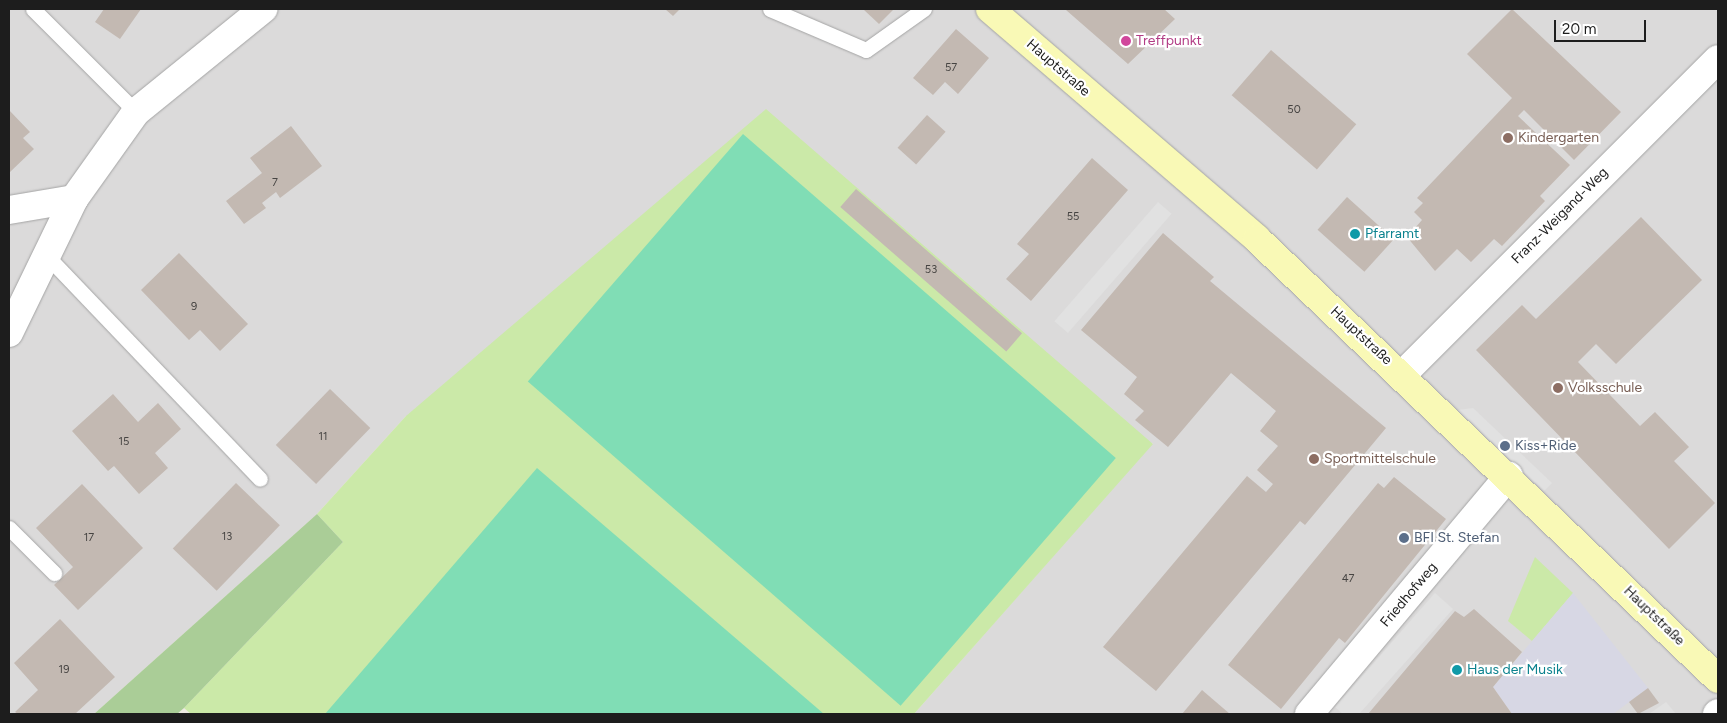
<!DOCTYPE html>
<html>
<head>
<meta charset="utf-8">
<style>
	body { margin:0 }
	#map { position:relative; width:1727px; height:723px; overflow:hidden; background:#eeeae2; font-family:Figtree,sans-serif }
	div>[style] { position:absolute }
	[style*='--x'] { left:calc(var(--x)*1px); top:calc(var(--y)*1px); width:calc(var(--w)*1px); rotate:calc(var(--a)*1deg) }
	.residential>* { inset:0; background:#dbdada }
	.grass>* { inset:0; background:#cbe9a8 }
	.forest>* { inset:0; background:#aacd97 }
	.pitch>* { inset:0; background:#80ddb5; transform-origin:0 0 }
	.parking>* { inset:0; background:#e1e1e1; transform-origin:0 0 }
	.plaza>* { inset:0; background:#d7d7e4 }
	.building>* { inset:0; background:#c3b9b2; transform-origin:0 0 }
	.roads { filter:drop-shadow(0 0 1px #a4a4a4) drop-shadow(0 0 1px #a4a4a4) }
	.service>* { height:15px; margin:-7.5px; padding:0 7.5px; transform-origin:7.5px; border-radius:7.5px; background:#fff }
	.minor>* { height:28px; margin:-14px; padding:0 14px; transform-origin:14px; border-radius:14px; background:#fff }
	.secondary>* { height:28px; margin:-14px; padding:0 14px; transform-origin:14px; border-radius:14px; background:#f9f9b6 }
	.dots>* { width:14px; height:14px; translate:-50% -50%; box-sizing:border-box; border:2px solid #fff; border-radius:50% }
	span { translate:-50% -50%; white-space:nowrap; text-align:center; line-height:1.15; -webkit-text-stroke:4.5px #fff; paint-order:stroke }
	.number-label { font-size:11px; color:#464442 }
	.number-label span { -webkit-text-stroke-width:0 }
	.hotel-label { font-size:14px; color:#b23c85 }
	.left { translate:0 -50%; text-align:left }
	.street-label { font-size:14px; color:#1d1d1d }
	.education-label { font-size:14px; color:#785e54 }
	.culture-label { font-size:14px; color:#0d838f }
	.service-label { font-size:14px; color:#4e5e75 }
	.frame { position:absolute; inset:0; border:10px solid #1d1d1d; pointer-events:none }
	.scale { position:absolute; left:1554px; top:20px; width:92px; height:22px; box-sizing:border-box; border:2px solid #1d1d1d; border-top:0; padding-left:6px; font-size:15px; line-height:18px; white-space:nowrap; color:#1d1d1d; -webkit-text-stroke:4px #fff; paint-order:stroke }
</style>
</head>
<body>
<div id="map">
	<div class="residential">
		<div style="clip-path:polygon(9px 9px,1718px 9px,1718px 714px,914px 714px,1153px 443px,406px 416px,317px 514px,94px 714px,9px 714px)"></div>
	</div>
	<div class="grass">
		<div style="clip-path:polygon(766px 109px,1153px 444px,914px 714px,191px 714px,184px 708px,343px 542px,317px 514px,406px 416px)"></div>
		<div style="clip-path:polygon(1535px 557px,1573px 593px,1532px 641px,1508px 621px)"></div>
	</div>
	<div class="forest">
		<div style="clip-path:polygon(317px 514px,343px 542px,184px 708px,177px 714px,94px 714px)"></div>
	</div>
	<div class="pitch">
		<div style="left:743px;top:134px;width:494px;height:328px;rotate:41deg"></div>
		<div style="clip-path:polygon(537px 468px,824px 714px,325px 714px)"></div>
	</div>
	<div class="parking">
		<div style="left:1158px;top:202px;width:18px;height:158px;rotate:41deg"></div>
		<div style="clip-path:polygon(1473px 408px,1552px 483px,1544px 491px,1457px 410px)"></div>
		<div style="clip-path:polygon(1435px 593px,1453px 609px,1359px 714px,1343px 714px,1335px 707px)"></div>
		<div style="clip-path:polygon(1666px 702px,1676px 714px,1649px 714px)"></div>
	</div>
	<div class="plaza">
		<div style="clip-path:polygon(1573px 593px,1648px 688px,1613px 714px,1512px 714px,1493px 687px)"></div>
	</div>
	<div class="building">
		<div style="clip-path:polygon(104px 9px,141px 9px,120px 39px,95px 22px)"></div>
		<div style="clip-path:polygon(665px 9px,680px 9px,673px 16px)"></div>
		<div style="clip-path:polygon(863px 9px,894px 9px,879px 24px)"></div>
		<div style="clip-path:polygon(1059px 9px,1164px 9px,1175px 19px,1128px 64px,1066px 10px)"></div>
		<div style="clip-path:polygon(1512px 9px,1621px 112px,1574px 160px,1524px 110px,1518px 116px,1570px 165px,1540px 196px,1545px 201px,1502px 246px,1494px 239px,1471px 262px,1457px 249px,1435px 271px,1407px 237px,1422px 220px,1414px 212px,1423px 203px,1417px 198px,1512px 98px,1467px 54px)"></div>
		<div style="clip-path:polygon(956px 29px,989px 58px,958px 94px,945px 82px,933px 95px,913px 78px)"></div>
		<div style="left:1271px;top:50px;width:113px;height:60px;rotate:41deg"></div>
		<div style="clip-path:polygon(9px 110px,30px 132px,23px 138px,34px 149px,9px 173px)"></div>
		<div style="left:927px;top:115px;width:25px;height:44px;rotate:42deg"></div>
		<div style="clip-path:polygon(291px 126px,322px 166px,280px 198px,276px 192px,262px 203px,266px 208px,244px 224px,226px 201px,262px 173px,250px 158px)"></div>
		<div style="clip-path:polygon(1092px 158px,1128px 190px,1031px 301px,1006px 279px,1029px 254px,1017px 244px)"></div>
		<div style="left:856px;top:189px;width:220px;height:24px;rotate:41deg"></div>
		<div style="left:1347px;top:197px;width:63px;height:44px;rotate:42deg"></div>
		<div style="clip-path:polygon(1641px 217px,1702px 280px,1616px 364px,1596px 344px,1578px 362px,1640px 426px,1655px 412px,1689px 447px,1674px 461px,1715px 503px,1669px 549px,1476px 350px,1522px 305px,1536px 319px)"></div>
		<div style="clip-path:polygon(1163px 233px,1214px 277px,1210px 281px,1386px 428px,1305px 525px,1300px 521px,1156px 691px,1103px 647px,1247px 476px,1266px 492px,1273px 484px,1257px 470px,1278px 446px,1260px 431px,1276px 411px,1231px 373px,1168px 447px,1135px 420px,1144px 411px,1124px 394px,1137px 377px,1081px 330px)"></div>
		<div style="clip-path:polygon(179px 253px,248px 324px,220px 351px,200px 330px,189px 340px,141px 290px)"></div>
		<div style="left:330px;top:389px;width:56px;height:78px;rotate:44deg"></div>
		<div style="clip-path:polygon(113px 394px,138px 422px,158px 403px,181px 429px,155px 453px,168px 468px,139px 494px,114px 466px,108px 471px,72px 431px)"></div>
		<div style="clip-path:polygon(1394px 477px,1446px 519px,1345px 643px,1339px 638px,1281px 709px,1228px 665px,1378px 483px,1384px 488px)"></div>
		<div style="left:236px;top:483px;width:61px;height:91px;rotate:44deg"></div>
		<div style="clip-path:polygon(82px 484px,143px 548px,78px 610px,54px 585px,73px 567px,36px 528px)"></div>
		<div style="clip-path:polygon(1474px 609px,1522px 652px,1493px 687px,1512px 714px,1368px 714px,1455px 611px,1464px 617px)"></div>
		<div style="clip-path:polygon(60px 619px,115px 677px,75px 714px,18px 714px,15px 712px,38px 690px,14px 663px)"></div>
		<div style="clip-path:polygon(1648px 688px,1659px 703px,1638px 714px,1629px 702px)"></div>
		<div style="clip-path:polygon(1202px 690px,1230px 714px,1182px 714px)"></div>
	</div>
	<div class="roads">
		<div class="service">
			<div style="--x:33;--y:9;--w:146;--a:45"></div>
			<div style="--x:770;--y:9;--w:104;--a:23.1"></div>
			<div style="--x:866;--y:50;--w:71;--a:-35.3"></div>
			<div style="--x:47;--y:256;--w:308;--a:46.3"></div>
			<div style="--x:9;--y:528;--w:64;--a:45"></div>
		</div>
		<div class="minor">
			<div style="--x:9;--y:210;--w:66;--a:-9.6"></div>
			<div style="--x:9;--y:333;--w:149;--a:-64.1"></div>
			<div style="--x:74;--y:199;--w:107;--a:-54.5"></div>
			<div style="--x:136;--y:112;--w:164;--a:-39"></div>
			<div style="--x:1403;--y:374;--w:445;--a:-45"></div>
			<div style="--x:1309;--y:714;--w:311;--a:-50"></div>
			<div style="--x:1717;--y:714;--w:1;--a:-45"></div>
		</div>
		<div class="secondary">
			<div style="--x:990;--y:9;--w:352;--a:40.7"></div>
			<div style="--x:1257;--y:239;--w:637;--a:43.66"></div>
		</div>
	</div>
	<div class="dots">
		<div style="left:1126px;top:41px;background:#d1479c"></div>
		<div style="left:1508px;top:138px;background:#8d6e63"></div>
		<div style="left:1355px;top:234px;background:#0f9aa8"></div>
		<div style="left:1558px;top:388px;background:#8d6e63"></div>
		<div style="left:1505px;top:446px;background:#5c6f8a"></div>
		<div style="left:1314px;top:459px;background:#8d6e63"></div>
		<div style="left:1404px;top:538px;background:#5c6f8a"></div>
		<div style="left:1457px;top:670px;background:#0f9aa8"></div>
	</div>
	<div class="number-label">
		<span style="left:951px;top:68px">57</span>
		<span style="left:1294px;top:110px">50</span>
		<span style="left:275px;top:183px">7</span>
		<span style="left:1073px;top:217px">55</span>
		<span style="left:931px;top:270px">53</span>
		<span style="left:194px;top:307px">9</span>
		<span style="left:323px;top:437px">11</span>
		<span style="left:124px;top:442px">15</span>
		<span style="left:227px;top:537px">13</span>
		<span style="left:89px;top:538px">17</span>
		<span style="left:1348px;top:579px">47</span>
		<span style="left:64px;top:670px">19</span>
	</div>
	<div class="hotel-label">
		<span class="left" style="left:1136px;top:41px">Treffpunkt</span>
	</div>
	<div class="street-label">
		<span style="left:1058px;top:68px;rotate:41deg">Hauptstraße</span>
		<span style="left:1560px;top:216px;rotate:-45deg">Franz-Weigand-Weg</span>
		<span style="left:1361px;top:336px;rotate:43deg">Hauptstraße</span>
		<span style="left:1409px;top:595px;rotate:-50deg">Friedhofweg</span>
		<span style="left:1654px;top:616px;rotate:44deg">Hauptstraße</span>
	</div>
	<div class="education-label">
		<span class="left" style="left:1518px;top:138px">Kindergarten</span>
		<span class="left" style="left:1568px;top:388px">Volksschule</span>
		<span class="left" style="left:1324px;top:459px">Sportmittelschule</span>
	</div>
	<div class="culture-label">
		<span class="left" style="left:1365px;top:234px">Pfarramt</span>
		<span class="left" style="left:1467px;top:670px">Haus der Musik</span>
	</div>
	<div class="service-label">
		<span class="left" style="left:1515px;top:446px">Kiss+Ride</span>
		<span class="left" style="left:1414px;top:538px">BFI St. Stefan</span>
	</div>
	<div class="frame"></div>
	<div class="scale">20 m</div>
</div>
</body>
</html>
